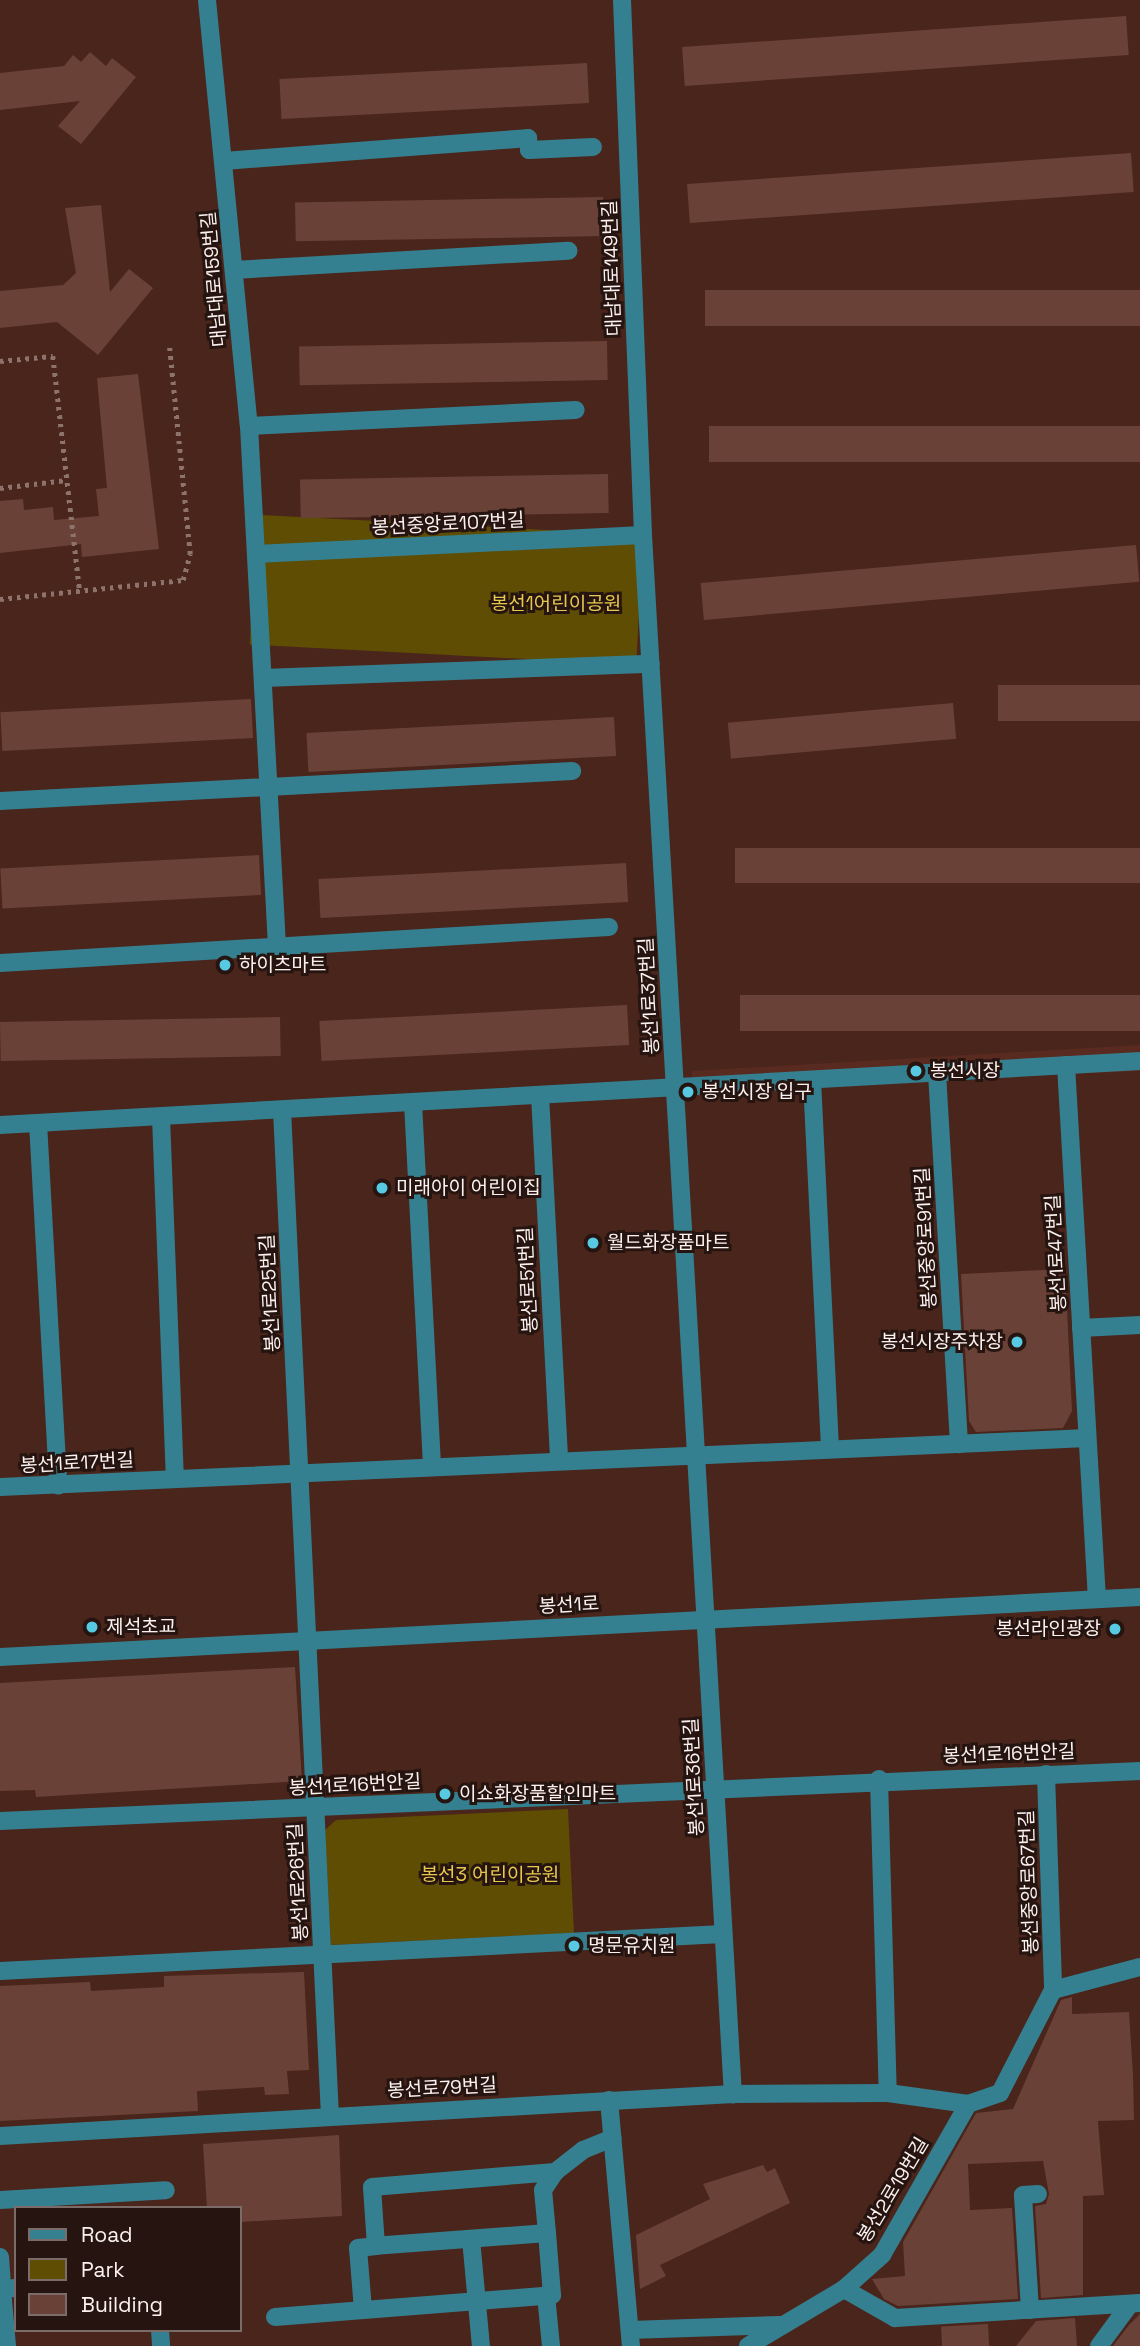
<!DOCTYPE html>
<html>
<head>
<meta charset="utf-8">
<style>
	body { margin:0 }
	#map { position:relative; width:1140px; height:2346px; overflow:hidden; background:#4a251b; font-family:"Space Grotesk","Noto Sans KR",sans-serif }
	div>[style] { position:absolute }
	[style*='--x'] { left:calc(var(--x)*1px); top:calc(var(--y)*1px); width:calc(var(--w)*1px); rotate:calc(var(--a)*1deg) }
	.built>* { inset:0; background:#592b20 }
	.green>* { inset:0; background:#5e4d02; transform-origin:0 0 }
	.building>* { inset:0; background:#6a4137; transform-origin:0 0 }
	.path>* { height:4.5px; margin-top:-2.25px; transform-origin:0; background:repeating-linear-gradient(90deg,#8e736c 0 3.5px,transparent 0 8.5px) }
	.minor>* { height:18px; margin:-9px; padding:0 9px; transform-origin:9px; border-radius:9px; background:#358090 }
	.dots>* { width:19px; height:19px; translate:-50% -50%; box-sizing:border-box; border:4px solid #25140f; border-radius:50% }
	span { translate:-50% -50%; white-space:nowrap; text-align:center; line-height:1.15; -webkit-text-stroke:6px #25140f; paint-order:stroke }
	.street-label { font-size:19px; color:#fcf1ef }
	.park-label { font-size:19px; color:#e7c84f }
	.poi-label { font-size:19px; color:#fcf1ef }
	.left { translate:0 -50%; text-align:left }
	.right { translate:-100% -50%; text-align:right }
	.legend { position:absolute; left:14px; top:2206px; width:228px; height:126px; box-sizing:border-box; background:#25140f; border:2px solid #7b6c69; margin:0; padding:9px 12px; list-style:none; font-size:21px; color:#fcf1ef }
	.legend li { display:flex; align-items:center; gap:14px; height:35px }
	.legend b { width:35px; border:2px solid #7b6c69 }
</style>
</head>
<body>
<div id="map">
	<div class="built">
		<div style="clip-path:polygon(1140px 1045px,1140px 1071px,786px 1086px,692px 1097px,692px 1071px)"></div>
	</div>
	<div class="green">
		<div style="left:643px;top:535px;width:130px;height:387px;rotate:93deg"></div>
		<div style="clip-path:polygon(568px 1809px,574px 1933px,331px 1945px,325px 1830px,336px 1820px)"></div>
	</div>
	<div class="building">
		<div style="left:1126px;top:16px;width:39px;height:445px;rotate:86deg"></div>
		<div style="clip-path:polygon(90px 52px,106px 66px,112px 58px,136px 77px,81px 144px,58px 126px,80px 101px,0 110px,0 73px,64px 66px,73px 55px,81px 62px)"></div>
		<div style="left:587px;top:63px;width:40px;height:308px;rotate:87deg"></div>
		<div style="left:1131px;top:153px;width:39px;height:445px;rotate:86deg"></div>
		<div style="left:603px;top:197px;width:39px;height:308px;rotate:89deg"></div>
		<div style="clip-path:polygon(101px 205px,110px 292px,129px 269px,153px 288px,98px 355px,57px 322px,0 328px,0 291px,63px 285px,76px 273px,65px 208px)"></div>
		<div style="left:1140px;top:290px;width:36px;height:435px;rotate:90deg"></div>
		<div style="left:607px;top:341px;width:39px;height:308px;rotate:89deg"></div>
		<div style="clip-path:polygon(138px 374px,159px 549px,82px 557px,81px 544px,0 553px,0 501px,23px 499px,24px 510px,53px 507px,54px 520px,99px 516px,96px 489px,107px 488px,97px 378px)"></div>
		<div style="left:1140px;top:426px;width:36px;height:431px;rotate:90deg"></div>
		<div style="left:608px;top:474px;width:39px;height:308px;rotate:89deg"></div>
		<div style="left:1136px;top:545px;width:37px;height:437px;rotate:85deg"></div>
		<div style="left:1140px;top:685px;width:36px;height:142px;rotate:90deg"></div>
		<div style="left:251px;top:699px;width:39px;height:251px;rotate:87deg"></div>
		<div style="left:953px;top:703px;width:36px;height:226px;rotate:85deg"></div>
		<div style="left:614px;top:717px;width:39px;height:308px;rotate:87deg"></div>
		<div style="left:1140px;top:848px;width:35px;height:405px;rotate:90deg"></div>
		<div style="left:259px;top:855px;width:40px;height:259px;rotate:87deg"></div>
		<div style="left:626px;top:863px;width:39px;height:308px;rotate:87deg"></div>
		<div style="left:1140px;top:995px;width:36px;height:400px;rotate:90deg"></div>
		<div style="left:627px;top:1005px;width:40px;height:308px;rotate:87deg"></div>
		<div style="left:280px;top:1017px;width:39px;height:280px;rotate:89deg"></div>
		<div style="clip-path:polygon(1065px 1269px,1072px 1411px,1063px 1428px,976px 1432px,969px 1421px,961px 1274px)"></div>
		<div style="clip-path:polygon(295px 1667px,302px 1781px,36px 1797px,35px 1790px,0 1791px,0 1683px)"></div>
		<div style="clip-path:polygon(304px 1972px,309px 2070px,287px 2071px,289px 2094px,265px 2095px,264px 2087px,197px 2091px,198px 2111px,0 2121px,0 1986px,90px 1982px,91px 1991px,164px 1987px,164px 1976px)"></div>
		<div style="clip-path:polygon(1072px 1997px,1072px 2014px,1129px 2012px,1133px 2075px,1134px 2120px,1098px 2121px,1104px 2195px,1083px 2196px,1083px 2295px,1041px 2298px,1035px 2206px,1046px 2204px,1049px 2194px,1043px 2161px,968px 2164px,970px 2210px,1012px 2208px,1018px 2299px,898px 2306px,884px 2299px,872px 2279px,905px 2276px,903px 2242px,976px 2113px,1013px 2109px,1061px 2000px)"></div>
		<div style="clip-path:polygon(339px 2135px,342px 2216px,240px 2222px,240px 2208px,207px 2208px,203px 2144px)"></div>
		<div style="clip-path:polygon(763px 2165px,767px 2172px,775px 2168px,790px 2203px,660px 2265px,666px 2276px,640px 2289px,636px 2235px,710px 2199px,703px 2184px)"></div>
		<div style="clip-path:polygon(1140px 2314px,1140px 2346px,1113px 2346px,1129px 2325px)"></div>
		<div style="clip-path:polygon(1075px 2318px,1077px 2346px,1016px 2346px,1036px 2321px)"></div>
		<div style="left:988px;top:2324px;width:22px;height:47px;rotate:87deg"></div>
	</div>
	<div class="path">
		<div style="--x:0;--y:361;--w:53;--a:-5.4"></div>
		<div style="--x:53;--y:356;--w:238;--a:83.5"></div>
		<div style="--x:0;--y:488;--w:67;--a:-6.8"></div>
		<div style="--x:0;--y:599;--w:184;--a:-5.9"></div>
		<div style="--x:183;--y:580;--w:27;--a:-75"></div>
		<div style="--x:190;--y:554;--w:212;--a:-95.7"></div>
	</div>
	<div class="minor">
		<div style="--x:207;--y:0;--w:428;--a:84.4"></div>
		<div style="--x:249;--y:426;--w:522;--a:86.92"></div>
		<div style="--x:622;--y:0;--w:535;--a:87.75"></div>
		<div style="--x:643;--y:535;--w:1562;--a:86.7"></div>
		<div style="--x:224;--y:161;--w:305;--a:-4.3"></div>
		<div style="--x:528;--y:138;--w:12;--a:85"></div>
		<div style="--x:529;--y:150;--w:64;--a:-2.7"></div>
		<div style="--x:234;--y:270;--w:335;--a:-3.3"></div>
		<div style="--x:249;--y:426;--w:327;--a:-2.8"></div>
		<div style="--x:256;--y:554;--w:387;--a:-2.8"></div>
		<div style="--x:263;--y:678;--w:388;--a:-2.1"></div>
		<div style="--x:0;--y:801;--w:573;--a:-3"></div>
		<div style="--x:0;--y:963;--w:610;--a:-3.38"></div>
		<div style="--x:1066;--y:1065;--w:535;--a:86.68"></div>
		<div style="--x:937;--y:1073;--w:372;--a:86.6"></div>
		<div style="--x:812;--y:1080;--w:369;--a:87.2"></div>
		<div style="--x:540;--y:1095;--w:366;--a:87"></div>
		<div style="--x:413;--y:1103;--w:364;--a:87"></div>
		<div style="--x:282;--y:1110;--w:1006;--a:87.27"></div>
		<div style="--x:161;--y:1117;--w:362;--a:87.8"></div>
		<div style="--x:38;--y:1123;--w:363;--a:86.8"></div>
		<div style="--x:0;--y:1125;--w:1142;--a:-3.21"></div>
		<div style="--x:1081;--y:1328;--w:59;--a:-2.9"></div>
		<div style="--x:0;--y:1487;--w:1088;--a:-2.58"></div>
		<div style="--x:0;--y:1657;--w:1142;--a:-3.01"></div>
		<div style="--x:1046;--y:1774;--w:216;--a:88.1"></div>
		<div style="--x:879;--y:1779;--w:314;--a:88.4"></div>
		<div style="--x:0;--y:1821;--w:1141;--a:-2.51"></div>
		<div style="--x:0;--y:1971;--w:724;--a:-2.93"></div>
		<div style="--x:609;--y:2100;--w:247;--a:84.9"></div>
		<div style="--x:0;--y:2136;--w:734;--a:-3.28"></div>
		<div style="--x:733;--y:2094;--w:155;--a:-0.4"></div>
		<div style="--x:888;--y:2093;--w:81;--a:7.8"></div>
		<div style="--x:968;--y:2104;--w:34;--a:-19"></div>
		<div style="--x:1000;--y:2093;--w:116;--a:-62.8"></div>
		<div style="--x:1053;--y:1990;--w:90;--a:-14.8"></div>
		<div style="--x:0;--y:2200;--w:166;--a:-3.4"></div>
		<div style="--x:547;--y:2233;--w:43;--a:-95.3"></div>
		<div style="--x:543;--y:2190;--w:22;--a:-56"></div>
		<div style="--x:471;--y:2239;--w:107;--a:84.7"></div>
		<div style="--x:0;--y:2257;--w:32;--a:86"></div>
		<div style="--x:844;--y:2289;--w:59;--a:29.6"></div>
		<div style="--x:895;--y:2318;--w:245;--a:-3.5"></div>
		<div style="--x:546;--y:2295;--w:51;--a:84.4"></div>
		<div style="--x:363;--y:2310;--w:62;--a:-94.6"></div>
		<div style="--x:358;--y:2248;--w:18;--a:-6"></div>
		<div style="--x:1030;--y:2310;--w:115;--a:-93.5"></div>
		<div style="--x:1023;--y:2195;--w:15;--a:-4"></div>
		<div style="--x:275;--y:2317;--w:278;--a:-4.5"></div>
		<div style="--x:552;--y:2295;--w:62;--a:-94.6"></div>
		<div style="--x:547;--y:2233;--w:171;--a:175.7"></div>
		<div style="--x:376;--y:2246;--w:59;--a:-93.9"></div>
		<div style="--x:372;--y:2187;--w:184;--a:-4.7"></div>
		<div style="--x:555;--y:2172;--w:36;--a:-38"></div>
		<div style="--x:583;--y:2150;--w:32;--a:-22"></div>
		<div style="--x:160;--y:2330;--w:16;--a:86"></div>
		<div style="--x:630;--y:2330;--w:150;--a:-1.9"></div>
		<div style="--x:7;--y:2346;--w:57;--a:-95"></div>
		<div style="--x:2;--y:2289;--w:14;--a:-4"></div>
		<div style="--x:748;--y:2346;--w:112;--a:-30.7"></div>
		<div style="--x:844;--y:2289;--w:51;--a:-41.8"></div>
		<div style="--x:882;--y:2255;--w:174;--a:-60.3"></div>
		<div style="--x:1099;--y:2346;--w:52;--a:-53.6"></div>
	</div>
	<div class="dots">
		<div style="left:225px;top:965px;background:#57c9e2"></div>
		<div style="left:916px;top:1071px;background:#57c9e2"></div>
		<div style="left:688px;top:1092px;background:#57c9e2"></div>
		<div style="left:382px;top:1188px;background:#57c9e2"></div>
		<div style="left:593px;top:1243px;background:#57c9e2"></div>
		<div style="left:1017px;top:1342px;background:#57c9e2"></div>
		<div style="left:92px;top:1627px;background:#57c9e2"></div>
		<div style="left:1115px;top:1629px;background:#57c9e2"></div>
		<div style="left:445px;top:1794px;background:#57c9e2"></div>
		<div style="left:574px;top:1946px;background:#57c9e2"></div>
	</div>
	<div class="street-label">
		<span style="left:612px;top:268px;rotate:-92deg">대남대로149번길</span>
		<span style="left:214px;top:279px;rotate:-95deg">대남대로159번길</span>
		<span style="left:448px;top:524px;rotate:-3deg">봉선중앙로107번길</span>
		<span style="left:649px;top:996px;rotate:-93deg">봉선1로37번길</span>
		<span style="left:926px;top:1238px;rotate:-93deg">봉선중앙로91번길</span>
		<span style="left:1056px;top:1253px;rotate:-93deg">봉선1로47번길</span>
		<span style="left:528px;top:1280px;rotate:-93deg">봉선로51번길</span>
		<span style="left:270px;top:1293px;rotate:-93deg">봉선1로25번길</span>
		<span style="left:77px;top:1463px;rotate:-3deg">봉선1로17번길</span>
		<span style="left:569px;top:1605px;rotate:-3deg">봉선1로</span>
		<span style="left:1009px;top:1754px;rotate:-2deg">봉선1로16번안길</span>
		<span style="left:694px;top:1777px;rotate:-93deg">봉선1로36번길</span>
		<span style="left:355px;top:1785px;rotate:-3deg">봉선1로16번안길</span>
		<span style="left:298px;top:1882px;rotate:-93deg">봉선1로26번길</span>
		<span style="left:1029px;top:1882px;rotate:-92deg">봉선중앙로67번길</span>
		<span style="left:442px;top:2088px;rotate:-3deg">봉선로79번길</span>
		<span style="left:893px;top:2190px;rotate:-59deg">봉선2로19번길</span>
	</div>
	<div class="park-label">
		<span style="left:556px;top:604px">봉선1어린이공원</span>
		<span style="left:490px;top:1875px">봉선3 어린이공원</span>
	</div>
	<div class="poi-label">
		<span class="left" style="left:239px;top:965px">하이츠마트</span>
		<span class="left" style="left:930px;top:1071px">봉선시장</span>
		<span class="left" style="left:702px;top:1092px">봉선시장 입구</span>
		<span class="left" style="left:396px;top:1188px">미래아이 어린이집</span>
		<span class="left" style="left:607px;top:1243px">월드화장품마트</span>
		<span class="right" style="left:1003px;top:1342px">봉선시장주차장</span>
		<span class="left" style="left:106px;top:1627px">제석초교</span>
		<span class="right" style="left:1101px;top:1629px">봉선라인광장</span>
		<span class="left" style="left:459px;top:1794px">이쇼화장품할인마트</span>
		<span class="left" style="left:588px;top:1946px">명문유치원</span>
	</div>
	<ul class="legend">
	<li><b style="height:9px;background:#358090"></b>Road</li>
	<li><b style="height:19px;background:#5e4d02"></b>Park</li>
	<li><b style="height:19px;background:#6a4137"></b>Building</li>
	</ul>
</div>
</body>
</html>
